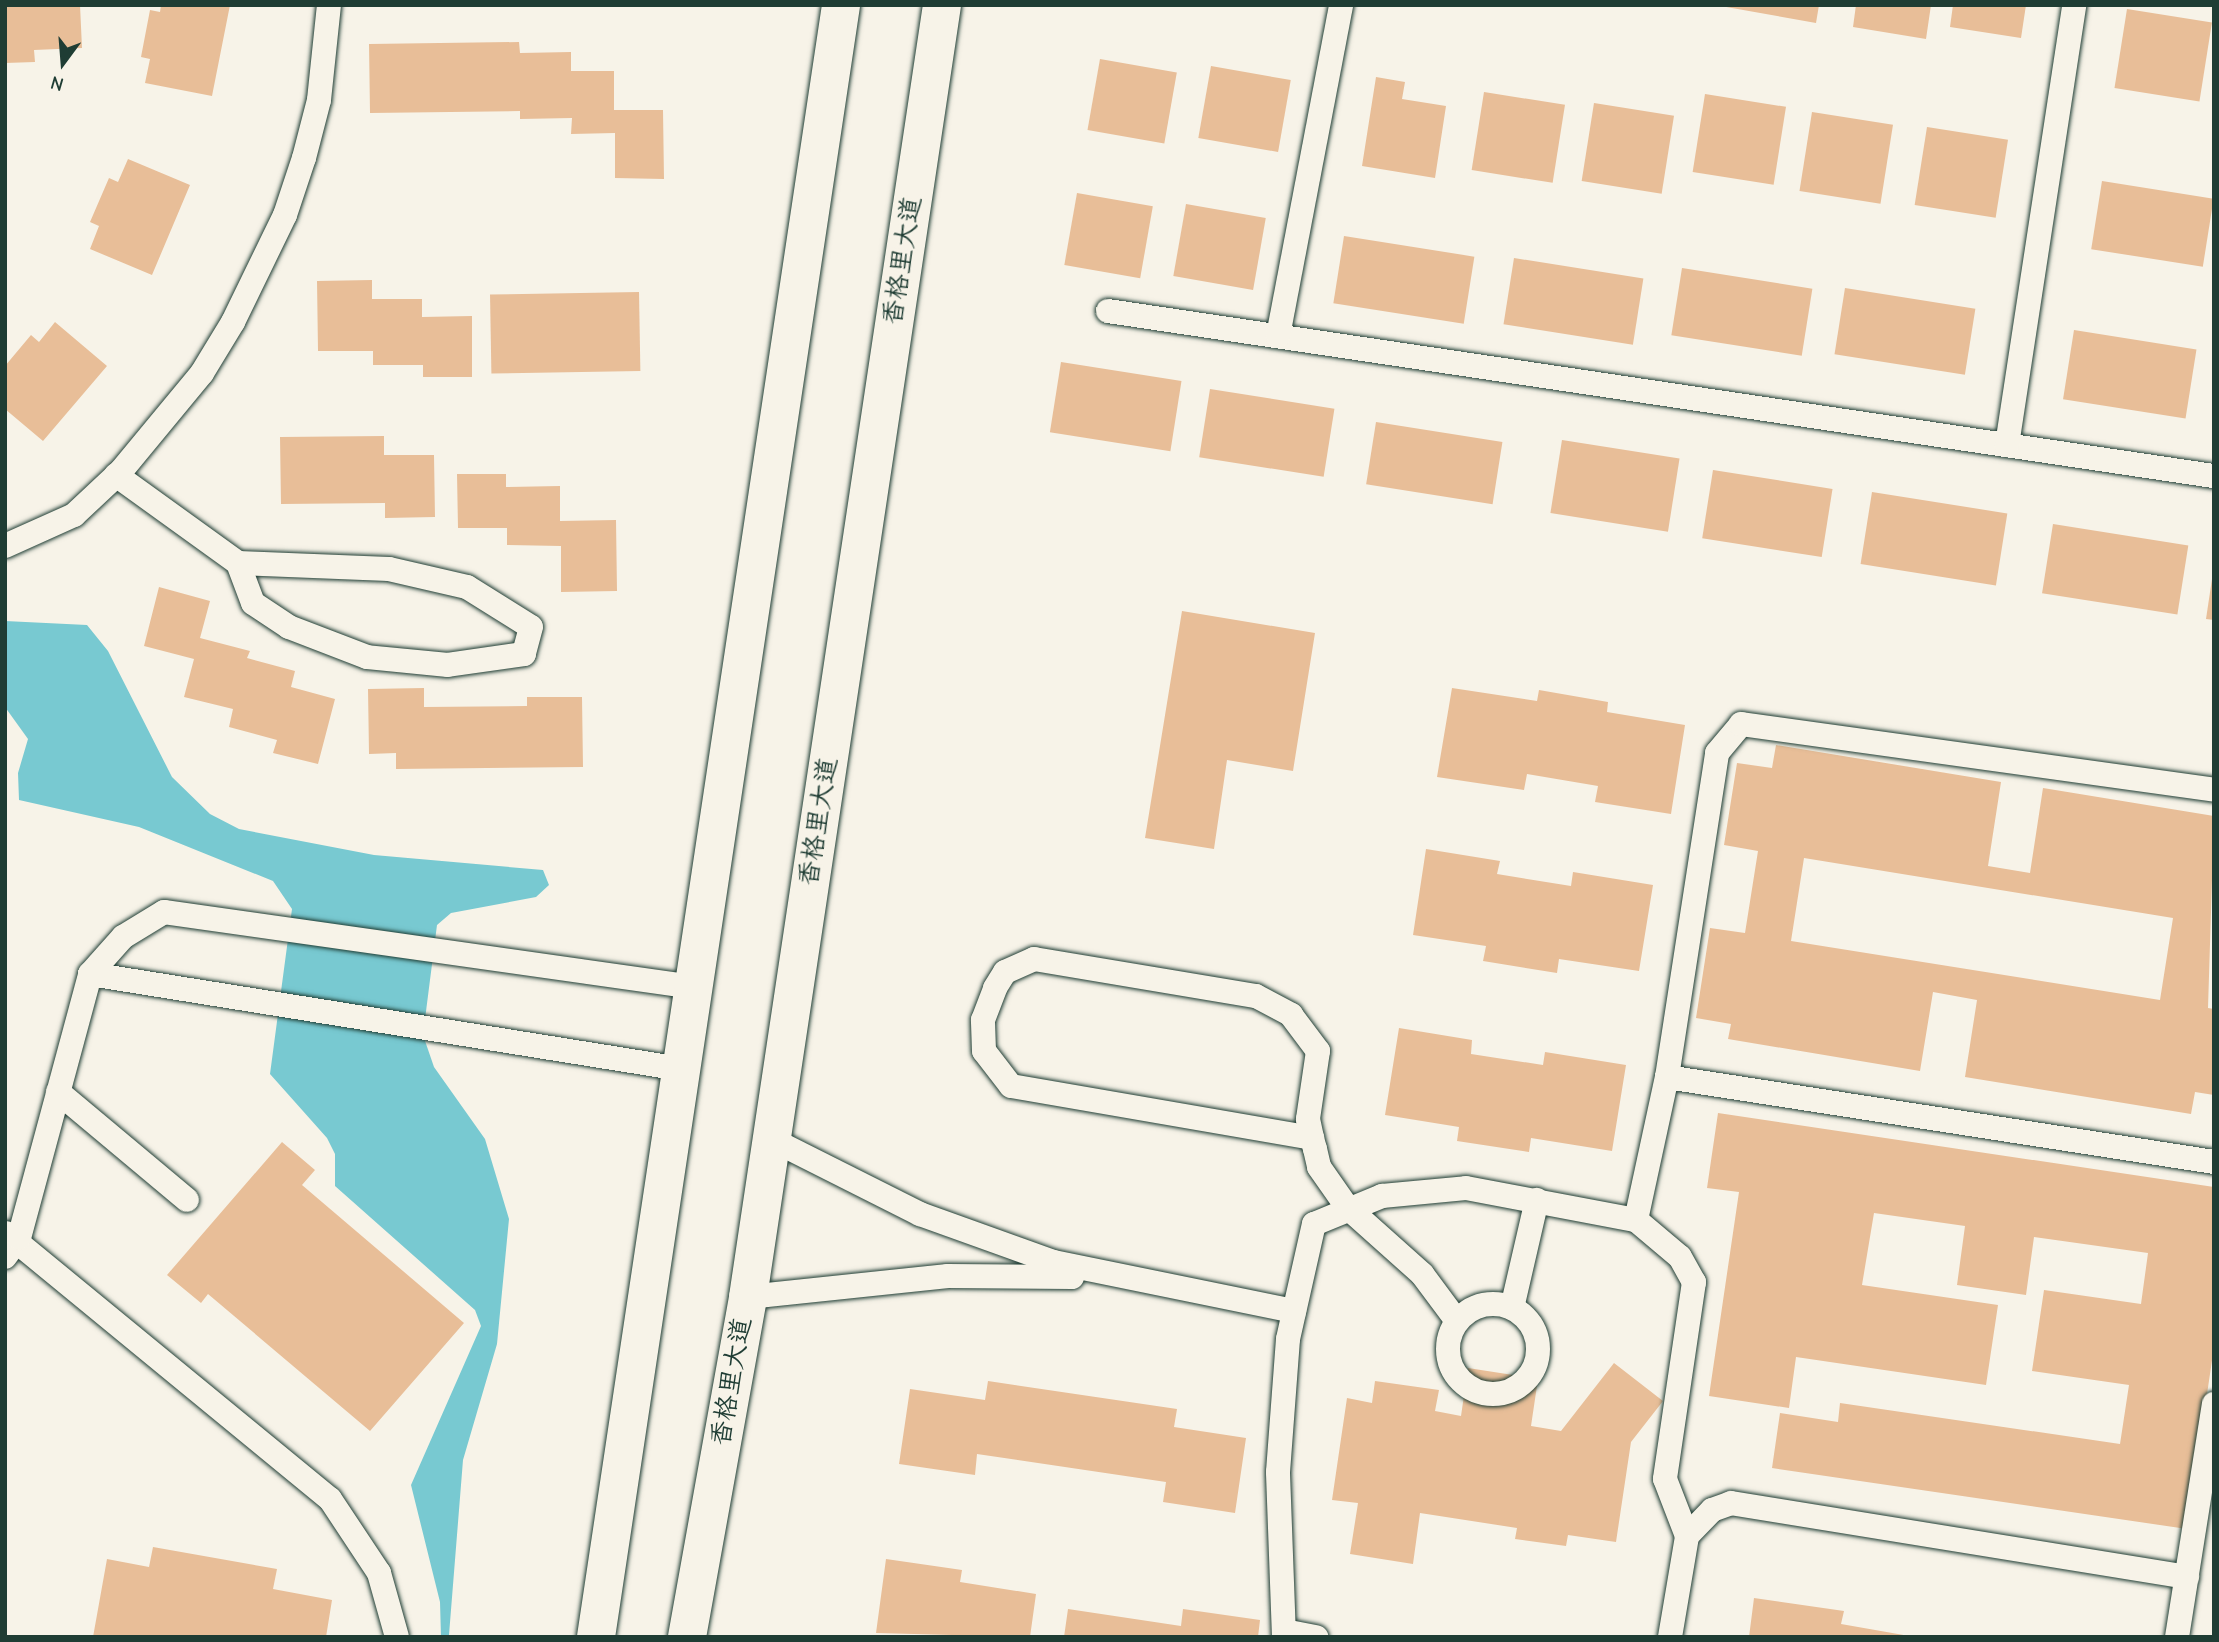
<!DOCTYPE html>
<html>
<head>
<meta charset="utf-8">
<style>
	body { margin:0 }
	#map { position:relative; width:2219px; height:1642px; overflow:hidden; background:#f7f3e8; font-family:"Comic Neue","LXGW WenKai TC",sans-serif }
	div>[style] { position:absolute }
	[style*='--x'] { left:calc(var(--x)*1px); top:calc(var(--y)*1px); width:calc(var(--w)*1px); rotate:calc(var(--a)*1deg) }
	.water>* { inset:0; background:#78c9d1 }
	.building>* { inset:0; background:#e8be98; transform-origin:0 0 }
	.roads { filter:drop-shadow(0 0 2px #1f3d34) drop-shadow(0 0 2px #1f3d34) }
	.lane>* { height:24px; margin:-12px; padding:0 12px; transform-origin:12px; border-radius:12px; background:#f7f3e8 }
	.lane>.ring { margin:-12px; padding:0; box-sizing:content-box; background:none; border:24px solid #f7f3e8; border-radius:50% }
	.secondary>* { height:38px; margin:-19px; padding:0 19px; transform-origin:19px; border-radius:19px; background:#f7f3e8 }
	span { translate:-50% -50%; white-space:nowrap; text-align:center; line-height:1.15; -webkit-text-stroke:6px #f7f3e8; paint-order:stroke }
	.street-label { font-size:26px; color:#1f3d34 }
	.frame { position:absolute; inset:0; border:7px solid #1f3d34; pointer-events:none }
	.north { position:absolute; left:28px; top:28px; width:70px; height:70px; -webkit-text-stroke:5px #f7f3e8; paint-order:stroke; rotate:196deg; font-size:19px; font-weight:700; line-height:28px; text-align:center; color:#1f3d34 }
	.north::after { content:''; display:block; margin:auto; width:24px; height:32px; background:#1f3d34; clip-path:polygon(50% 0,100% 100%,50% 72%,0 100%) }
</style>
</head>
<body>
<div id="map">
	<div class="water">
		<div style="clip-path:polygon(5px 621px,87px 625px,108px 651px,172px 777px,210px 814px,239px 829px,374px 855px,543px 870px,549px 885px,536px 897px,451px 913px,437px 925px,423px 1035px,434px 1067px,485px 1139px,509px 1219px,497px 1344px,463px 1460px,449px 1635px,441px 1637px,440px 1602px,411px 1485px,481px 1326px,475px 1310px,335px 1186px,335px 1154px,327px 1138px,270px 1074px,292px 909px,273px 881px,139px 827px,19px 800px,18px 773px,28px 739px,5px 707px)"></div>
	</div>
	<div class="building">
		<div style="clip-path:polygon(5px 5px,80px 5px,82px 48px,34px 50px,35px 62px,5px 63px)"></div>
		<div style="clip-path:polygon(161px 5px,230px 5px,212px 96px,145px 83px,150px 59px,141px 57px,150px 10px,160px 12px)"></div>
		<div style="clip-path:polygon(1715px 5px,1819px 5px,1816px 23px)"></div>
		<div style="clip-path:polygon(1856px 5px,1931px 5px,1926px 39px,1853px 27px)"></div>
		<div style="clip-path:polygon(1953px 5px,2026px 5px,2021px 38px,1950px 27px)"></div>
		<div style="left:2127px;top:9px;width:86px;height:80px;rotate:9deg"></div>
		<div style="clip-path:polygon(519px 42px,520px 53px,571px 52px,571px 71px,614px 71px,614px 110px,663px 110px,664px 179px,615px 178px,615px 133px,571px 134px,572px 118px,520px 119px,520px 111px,370px 113px,369px 44px)"></div>
		<div style="left:1100px;top:59px;width:78px;height:72px;rotate:10deg"></div>
		<div style="left:1211px;top:66px;width:81px;height:73px;rotate:10deg"></div>
		<div style="clip-path:polygon(1376px 77px,1405px 82px,1402px 99px,1446px 106px,1435px 178px,1362px 166px)"></div>
		<div style="left:1484px;top:92px;width:82px;height:79px;rotate:9deg"></div>
		<div style="left:1705px;top:94px;width:82px;height:79px;rotate:9deg"></div>
		<div style="left:1594px;top:103px;width:81px;height:79px;rotate:9deg"></div>
		<div style="left:1812px;top:112px;width:82px;height:80px;rotate:9deg"></div>
		<div style="left:1927px;top:127px;width:82px;height:79px;rotate:9deg"></div>
		<div style="clip-path:polygon(128px 159px,190px 185px,152px 275px,90px 249px,99px 226px,90px 222px,109px 178px,118px 182px)"></div>
		<div style="left:2102px;top:181px;width:113px;height:69px;rotate:9deg"></div>
		<div style="left:1077px;top:193px;width:77px;height:73px;rotate:10deg"></div>
		<div style="left:1186px;top:204px;width:81px;height:73px;rotate:10deg"></div>
		<div style="left:1344px;top:236px;width:132px;height:68px;rotate:9deg"></div>
		<div style="left:1514px;top:258px;width:131px;height:67px;rotate:9deg"></div>
		<div style="left:1682px;top:268px;width:132px;height:68px;rotate:9deg"></div>
		<div style="clip-path:polygon(372px 280px,372px 299px,422px 299px,422px 317px,472px 316px,472px 377px,423px 377px,423px 365px,373px 365px,373px 351px,318px 351px,317px 281px)"></div>
		<div style="left:1845px;top:288px;width:132px;height:67px;rotate:9deg"></div>
		<div style="left:639px;top:292px;width:79px;height:149px;rotate:89deg"></div>
		<div style="clip-path:polygon(55px 322px,107px 366px,43px 441px,5px 409px,5px 366px,31px 335px,39px 342px)"></div>
		<div style="left:2074px;top:330px;width:124px;height:70px;rotate:9deg"></div>
		<div style="left:1061px;top:362px;width:122px;height:71px;rotate:9deg"></div>
		<div style="left:1210px;top:389px;width:126px;height:69px;rotate:9deg"></div>
		<div style="left:1376px;top:422px;width:128px;height:63px;rotate:9deg"></div>
		<div style="clip-path:polygon(384px 436px,384px 455px,434px 455px,435px 517px,385px 518px,385px 503px,281px 504px,280px 437px)"></div>
		<div style="left:1562px;top:440px;width:119px;height:74px;rotate:9deg"></div>
		<div style="left:1713px;top:470px;width:121px;height:69px;rotate:9deg"></div>
		<div style="clip-path:polygon(457px 474px,506px 474px,506px 487px,560px 486px,560px 521px,616px 520px,617px 591px,561px 592px,561px 546px,507px 545px,507px 528px,458px 528px)"></div>
		<div style="left:1872px;top:492px;width:137px;height:73px;rotate:9deg"></div>
		<div style="left:2053px;top:524px;width:137px;height:70px;rotate:9deg"></div>
		<div style="clip-path:polygon(2212px 579px,2214px 579px,2214px 620px,2206px 619px)"></div>
		<div style="clip-path:polygon(159px 587px,210px 601px,200px 638px,250px 651px,247px 658px,295px 671px,291px 687px,335px 699px,318px 764px,273px 753px,277px 740px,229px 727px,233px 709px,184px 697px,194px 659px,144px 646px)"></div>
		<div style="clip-path:polygon(1182px 611px,1315px 633px,1293px 771px,1227px 760px,1214px 849px,1145px 838px)"></div>
		<div style="clip-path:polygon(424px 688px,424px 707px,527px 706px,527px 697px,582px 697px,583px 767px,396px 769px,396px 753px,369px 754px,368px 689px)"></div>
		<div style="clip-path:polygon(1452px 688px,1537px 701px,1539px 690px,1608px 702px,1607px 712px,1685px 725px,1671px 814px,1595px 802px,1598px 786px,1527px 774px,1524px 790px,1437px 777px)"></div>
		<div style="clip-path:polygon(evenodd,1776px 745px,2001px 782px,1988px 866px,2030px 873px,2043px 788px,2214px 816px,2208px 1008px,2214px 1009px,2214px 1095px,2195px 1092px,2191px 1114px,1965px 1077px,1977px 1000px,1933px 992px,1920px 1071px,1728px 1039px,1731px 1024px,1696px 1018px,1710px 928px,1745px 933px,1758px 851px,1724px 845px,1737px 763px,1772px 768px,1776px 745px,1804px 858px,2173px 918px,2160px 1000px,1791px 941px,1804px 858px)"></div>
		<div style="clip-path:polygon(1426px 849px,1500px 861px,1497px 874px,1571px 886px,1573px 872px,1653px 885px,1639px 971px,1559px 959px,1557px 973px,1483px 961px,1486px 946px,1413px 935px)"></div>
		<div style="clip-path:polygon(1399px 1028px,1472px 1040px,1471px 1054px,1543px 1065px,1545px 1052px,1626px 1065px,1612px 1151px,1531px 1138px,1529px 1152px,1457px 1141px,1459px 1127px,1385px 1115px)"></div>
		<div style="clip-path:polygon(1718px 1113px,2214px 1187px,2214px 1347px,2187px 1529px,1772px 1468px,1780px 1413px,1838px 1422px,1840px 1403px,2120px 1444px,2129px 1385px,2032px 1371px,2044px 1290px,2141px 1304px,2148px 1253px,2034px 1237px,2026px 1295px,1957px 1285px,1965px 1226px,1874px 1213px,1862px 1285px,1998px 1305px,1986px 1385px,1796px 1357px,1789px 1408px,1709px 1396px,1739px 1192px,1707px 1188px)"></div>
		<div style="clip-path:polygon(282px 1142px,315px 1170px,302px 1185px,464px 1323px,370px 1431px,208px 1294px,201px 1303px,167px 1275px)"></div>
		<div style="clip-path:polygon(1614px 1363px,1663px 1401px,1631px 1442px,1616px 1542px,1568px 1535px,1566px 1546px,1515px 1539px,1517px 1528px,1420px 1513px,1413px 1564px,1350px 1554px,1358px 1503px,1332px 1500px,1347px 1398px,1372px 1403px,1375px 1381px,1439px 1390px,1435px 1411px,1461px 1416px,1468px 1368px,1538px 1379px,1531px 1426px,1561px 1431px)"></div>
		<div style="clip-path:polygon(988px 1381px,1177px 1409px,1174px 1427px,1246px 1438px,1235px 1513px,1163px 1502px,1166px 1482px,977px 1454px,975px 1475px,899px 1464px,910px 1389px,985px 1400px)"></div>
		<div style="clip-path:polygon(153px 1547px,277px 1569px,273px 1589px,332px 1600px,326px 1637px,93px 1637px,107px 1559px,149px 1567px)"></div>
		<div style="clip-path:polygon(886px 1559px,962px 1570px,960px 1582px,1036px 1594px,1030px 1637px,876px 1633px)"></div>
		<div style="clip-path:polygon(1754px 1598px,1844px 1611px,1841px 1624px,1915px 1637px,1749px 1637px)"></div>
		<div style="clip-path:polygon(1068px 1609px,1181px 1626px,1183px 1609px,1260px 1620px,1258px 1637px,1064px 1637px)"></div>
	</div>
	<div class="roads">
		<div class="lane">
			<div style="--x:1108;--y:311;--w:1118;--a:8.49"></div>
			<div style="--x:1278;--y:336;--w:337;--a:-79.2"></div>
			<div style="--x:2007;--y:445;--w:445;--a:-81.3"></div>
			<div style="--x:116;--y:475;--w:150;--a:35.8"></div>
			<div style="--x:238;--y:563;--w:151;--a:2.3"></div>
			<div style="--x:389;--y:569;--w:80;--a:13"></div>
			<div style="--x:467;--y:587;--w:75;--a:32"></div>
			<div style="--x:531;--y:627;--w:28;--a:105"></div>
			<div style="--x:524;--y:654;--w:77;--a:171.8"></div>
			<div style="--x:448;--y:665;--w:81;--a:-174.4"></div>
			<div style="--x:367;--y:657;--w:84;--a:-159"></div>
			<div style="--x:289;--y:627;--w:43;--a:-146.3"></div>
			<div style="--x:253;--y:603;--w:43;--a:-110.6"></div>
			<div style="--x:5;--y:546;--w:76;--a:-24.2"></div>
			<div style="--x:74;--y:515;--w:64;--a:-43.1"></div>
			<div style="--x:121;--y:471;--w:127;--a:-50.4"></div>
			<div style="--x:202;--y:373;--w:60;--a:-58.7"></div>
			<div style="--x:233;--y:322;--w:119;--a:-64.1"></div>
			<div style="--x:285;--y:215;--w:60;--a:-71.6"></div>
			<div style="--x:304;--y:158;--w:60;--a:-75.5"></div>
			<div style="--x:319;--y:100;--w:96;--a:-84"></div>
			<div style="--x:90;--y:974;--w:599;--a:9.13"></div>
			<div style="--x:1667;--y:1077;--w:554;--a:8.83"></div>
			<div style="--x:58;--y:1092;--w:168;--a:39.9"></div>
			<div style="--x:1312;--y:1138;--w:305;--a:-170.2"></div>
			<div style="--x:1011;--y:1086;--w:44;--a:-127.6"></div>
			<div style="--x:984;--y:1051;--w:31;--a:-92"></div>
			<div style="--x:983;--y:1020;--w:34;--a:-69"></div>
			<div style="--x:995;--y:988;--w:19;--a:-58"></div>
			<div style="--x:1005;--y:972;--w:32;--a:-24"></div>
			<div style="--x:1034;--y:959;--w:225;--a:9.5"></div>
			<div style="--x:1256;--y:996;--w:40;--a:28"></div>
			<div style="--x:1291;--y:1015;--w:45;--a:53.1"></div>
			<div style="--x:1318;--y:1051;--w:69;--a:98.4"></div>
			<div style="--x:1308;--y:1119;--w:19;--a:78"></div>
			<div style="--x:1312;--y:1138;--w:11;--a:75"></div>
			<div style="--x:1315;--y:1149;--w:18;--a:77"></div>
			<div style="--x:1319;--y:1167;--w:49;--a:55"></div>
			<div style="--x:1347;--y:1207;--w:101;--a:41.8"></div>
			<div style="--x:1422;--y:1274;--w:59;--a:53.3"></div>
			<div style="--x:771;--y:1139;--w:167;--a:26.7"></div>
			<div style="--x:920;--y:1214;--w:141;--a:19.8"></div>
			<div style="--x:1053;--y:1262;--w:246;--a:11.5"></div>
			<div style="--x:1636;--y:1220;--w:146;--a:-77.8"></div>
			<div style="--x:1667;--y:1077;--w:328;--a:-81.2"></div>
			<div style="--x:1717;--y:753;--w:38;--a:-50"></div>
			<div style="--x:1741;--y:724;--w:478;--a:7.9"></div>
			<div style="--x:6;--y:1233;--w:419;--a:39.4"></div>
			<div style="--x:330;--y:1499;--w:89;--a:56.5"></div>
			<div style="--x:379;--y:1573;--w:66;--a:74.3"></div>
			<div style="--x:5;--y:1257;--w:24;--a:-54"></div>
			<div style="--x:19;--y:1238;--w:273;--a:-74.9"></div>
			<div style="--x:90;--y:974;--w:50;--a:-48.3"></div>
			<div style="--x:123;--y:937;--w:48;--a:-31.4"></div>
			<div style="--x:164;--y:912;--w:534;--a:8.07"></div>
			<div style="--x:748;--y:1297;--w:201;--a:-6"></div>
			<div style="--x:948;--y:1276;--w:124;--a:0.5"></div>
			<div class="ring" style="left:1448px;top:1304px;width:66px;height:66px"></div>
			<div style="--x:1512;--y:1308;--w:111;--a:-77"></div>
			<div style="--x:1284;--y:1631;--w:33;--a:11"></div>
			<div style="--x:1284;--y:1637;--w:165;--a:-92.1"></div>
			<div style="--x:1278;--y:1472;--w:133;--a:-85.7"></div>
			<div style="--x:1288;--y:1339;--w:118;--a:-77.3"></div>
			<div style="--x:1314;--y:1224;--w:74;--a:-22.4"></div>
			<div style="--x:1382;--y:1196;--w:84;--a:-5.4"></div>
			<div style="--x:1466;--y:1188;--w:173;--a:10.7"></div>
			<div style="--x:1636;--y:1220;--w:57;--a:40.1"></div>
			<div style="--x:1680;--y:1257;--w:29;--a:61"></div>
			<div style="--x:1694;--y:1282;--w:199;--a:98.4"></div>
			<div style="--x:1665;--y:1479;--w:61;--a:68.9"></div>
			<div style="--x:1670;--y:1637;--w:102;--a:-80.4"></div>
			<div style="--x:1687;--y:1536;--w:36;--a:-46"></div>
			<div style="--x:1712;--y:1510;--w:20;--a:-20"></div>
			<div style="--x:1731;--y:1503;--w:462;--a:9.2"></div>
			<div style="--x:2177;--y:1637;--w:236;--a:-81"></div>
		</div>
		<div class="secondary">
			<div style="--x:596;--y:1637;--w:1650;--a:-81.46"></div>
			<div style="--x:687;--y:1637;--w:345;--a:-79.8"></div>
			<div style="--x:748;--y:1297;--w:1306;--a:-81.46"></div>
		</div>
	</div>
	<div class="street-label">
		<span style="left:903px;top:261px;rotate:-81deg">香格里大道</span>
		<span style="left:819px;top:822px;rotate:-81deg">香格里大道</span>
		<span style="left:732px;top:1382px;rotate:-80deg">香格里大道</span>
	</div>
	<div class="frame"></div>
	<div class="north">N</div>
</div>
</body>
</html>
